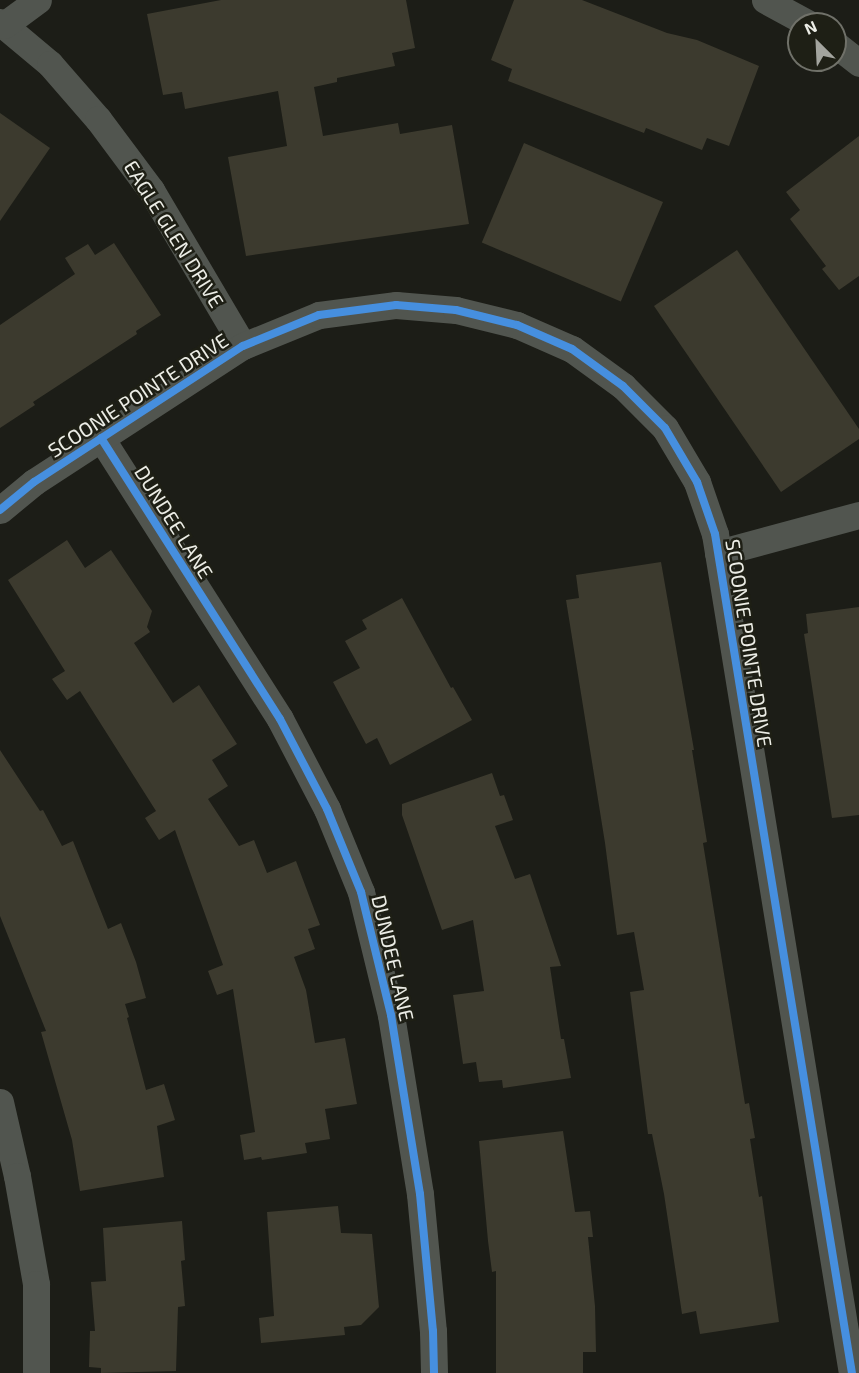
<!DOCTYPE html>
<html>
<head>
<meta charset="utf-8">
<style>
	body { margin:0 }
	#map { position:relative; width:859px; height:1373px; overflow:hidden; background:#1c1d17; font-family:"Exo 2",sans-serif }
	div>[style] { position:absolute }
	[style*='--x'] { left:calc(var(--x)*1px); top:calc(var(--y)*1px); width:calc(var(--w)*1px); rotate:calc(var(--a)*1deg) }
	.building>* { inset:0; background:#3c3a2e; transform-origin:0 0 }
	.minor>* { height:27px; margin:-13.5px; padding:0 13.5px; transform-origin:13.5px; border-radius:13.5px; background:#51554f }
	.cycleway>* { height:8px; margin:-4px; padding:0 4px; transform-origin:4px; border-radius:4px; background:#468fdf }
	span { translate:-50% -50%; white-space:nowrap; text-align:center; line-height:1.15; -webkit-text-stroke:5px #1e1f15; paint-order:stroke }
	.street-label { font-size:20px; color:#ecede6 }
	.north { position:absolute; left:787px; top:12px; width:60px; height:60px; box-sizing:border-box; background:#1e1f15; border:2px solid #707169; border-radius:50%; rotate:336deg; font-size:16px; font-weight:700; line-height:24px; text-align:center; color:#ecede6 }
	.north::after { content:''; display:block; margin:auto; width:21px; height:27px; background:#a3a49e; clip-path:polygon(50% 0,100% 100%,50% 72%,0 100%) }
</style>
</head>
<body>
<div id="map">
	<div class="building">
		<div style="clip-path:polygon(221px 0,406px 0,415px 48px,392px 53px,395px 66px,337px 78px,337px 82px,314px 87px,323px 136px,398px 123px,400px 134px,452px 125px,469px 224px,246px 256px,228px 157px,287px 146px,278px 91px,185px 109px,182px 92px,163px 95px,147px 14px)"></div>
		<div style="clip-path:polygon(514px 0,582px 0,667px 33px,697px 40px,759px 66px,729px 146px,707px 138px,702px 150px,646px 128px,644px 133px,508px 81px,512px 69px,491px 60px)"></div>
		<div style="clip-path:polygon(0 113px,50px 148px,0 221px)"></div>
		<div style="clip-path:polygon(859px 136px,859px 276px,839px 290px,822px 269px,826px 266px,790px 219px,800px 210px,786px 192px)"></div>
		<div style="left:524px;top:143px;width:151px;height:108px;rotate:23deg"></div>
		<div style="clip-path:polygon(114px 243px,161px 315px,136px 331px,137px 334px,33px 402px,35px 405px,0 428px,0 325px,75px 274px,65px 258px,88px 244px,95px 255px)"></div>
		<div style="clip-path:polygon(737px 250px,859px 429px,859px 439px,781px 492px,654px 306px)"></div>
		<div style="clip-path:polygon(67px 540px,85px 568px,111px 550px,152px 611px,147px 627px,150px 632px,134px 643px,173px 703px,199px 685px,237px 744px,212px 760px,228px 786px,208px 799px,239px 846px,254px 840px,267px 873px,296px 861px,320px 925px,308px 929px,315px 949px,294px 957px,306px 990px,315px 1043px,345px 1038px,357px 1104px,325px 1109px,330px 1139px,305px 1143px,307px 1153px,262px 1160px,261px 1157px,244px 1160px,240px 1135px,255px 1132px,233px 989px,217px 995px,208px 971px,223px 965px,175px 830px,159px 840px,145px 818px,156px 811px,80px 691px,67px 700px,52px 679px,65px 671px,8px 580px)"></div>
		<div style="clip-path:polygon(661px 562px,694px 750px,692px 750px,707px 842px,703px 843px,745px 1104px,749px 1103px,755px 1138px,750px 1139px,759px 1197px,762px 1196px,779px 1322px,700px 1334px,696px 1311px,682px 1314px,664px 1194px,652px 1134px,648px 1134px,630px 992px,644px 990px,634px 932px,617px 935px,605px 843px,566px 600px,579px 598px,576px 575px)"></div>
		<div style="clip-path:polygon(402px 598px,451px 688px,453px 687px,472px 720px,390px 765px,377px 738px,366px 744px,333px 682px,360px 668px,345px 641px,367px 629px,362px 620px)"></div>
		<div style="clip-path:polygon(859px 607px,859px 815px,832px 818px,804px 634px,808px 633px,806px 614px)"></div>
		<div style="clip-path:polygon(0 750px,40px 811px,43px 810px,62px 846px,73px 841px,108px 929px,121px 923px,136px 962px,146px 998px,125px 1004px,129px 1017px,127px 1018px,146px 1090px,164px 1084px,175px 1120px,157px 1126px,164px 1177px,80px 1191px,72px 1140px,41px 1032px,46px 1031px,0 916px)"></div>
		<div style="clip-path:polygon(492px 773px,500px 796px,504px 795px,513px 820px,495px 826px,515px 879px,530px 874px,561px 966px,550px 967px,561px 1039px,564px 1039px,571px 1078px,503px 1088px,502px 1080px,479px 1082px,476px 1062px,463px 1064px,453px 995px,484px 991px,473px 920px,442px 930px,402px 815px,402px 804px)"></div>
		<div style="clip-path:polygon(563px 1131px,575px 1212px,590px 1211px,593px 1237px,588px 1237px,595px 1306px,596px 1352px,583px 1352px,583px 1373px,496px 1373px,496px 1271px,492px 1272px,488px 1241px,479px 1141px)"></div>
		<div style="clip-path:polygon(338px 1206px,341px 1233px,372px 1234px,379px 1307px,361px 1325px,344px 1327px,345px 1335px,261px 1343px,259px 1318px,274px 1316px,267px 1212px)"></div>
		<div style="clip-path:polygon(182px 1221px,185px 1260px,181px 1261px,185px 1306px,178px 1307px,176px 1371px,101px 1373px,101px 1368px,89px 1367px,90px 1331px,95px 1331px,91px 1282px,106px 1281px,103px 1228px)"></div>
	</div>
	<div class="minor">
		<div style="--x:765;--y:0;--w:50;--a:28.6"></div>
		<div style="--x:0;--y:22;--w:65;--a:40"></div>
		<div style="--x:50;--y:64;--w:73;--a:48.9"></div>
		<div style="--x:98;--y:119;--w:89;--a:53.3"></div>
		<div style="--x:151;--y:190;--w:181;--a:59.5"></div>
		<div style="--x:4;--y:25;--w:42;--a:-36.3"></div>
		<div style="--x:835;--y:44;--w:31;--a:38"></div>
		<div style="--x:101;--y:438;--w:333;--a:57.5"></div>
		<div style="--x:280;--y:719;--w:102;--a:62.4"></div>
		<div style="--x:327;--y:809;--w:90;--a:67.7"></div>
		<div style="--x:361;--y:892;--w:127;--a:76.3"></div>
		<div style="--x:391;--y:1015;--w:181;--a:80.8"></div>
		<div style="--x:420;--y:1194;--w:138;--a:84.6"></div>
		<div style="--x:433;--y:1331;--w:42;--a:88.6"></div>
		<div style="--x:0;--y:510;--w:44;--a:-39.5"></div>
		<div style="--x:34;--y:482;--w:249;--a:-33.1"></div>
		<div style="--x:243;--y:346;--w:82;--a:-22.2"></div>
		<div style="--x:319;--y:315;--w:78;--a:-7.4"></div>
		<div style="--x:396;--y:305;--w:60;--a:4.8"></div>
		<div style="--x:456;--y:310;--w:63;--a:13.8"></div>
		<div style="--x:517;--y:325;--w:60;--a:23.6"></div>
		<div style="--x:572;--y:349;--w:63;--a:36"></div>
		<div style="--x:623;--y:386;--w:59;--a:45"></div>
		<div style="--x:665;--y:428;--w:63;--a:59.3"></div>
		<div style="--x:697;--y:482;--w:55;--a:70.9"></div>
		<div style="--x:715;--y:534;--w:850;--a:80.73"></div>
		<div style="--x:718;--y:553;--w:146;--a:-15.1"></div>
		<div style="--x:0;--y:1102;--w:76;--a:77.1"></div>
		<div style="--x:17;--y:1176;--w:110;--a:80"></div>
		<div style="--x:36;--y:1284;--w:89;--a:90"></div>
	</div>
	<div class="cycleway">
		<div style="--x:101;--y:438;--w:333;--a:57.5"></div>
		<div style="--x:280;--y:719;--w:102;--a:62.4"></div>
		<div style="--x:327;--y:809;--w:90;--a:67.7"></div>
		<div style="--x:361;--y:892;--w:127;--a:76.3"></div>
		<div style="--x:391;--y:1015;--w:181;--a:80.8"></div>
		<div style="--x:420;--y:1194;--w:138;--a:84.6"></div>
		<div style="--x:433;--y:1331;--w:42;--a:88.6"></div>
		<div style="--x:0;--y:510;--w:44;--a:-39.5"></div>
		<div style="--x:34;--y:482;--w:249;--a:-33.1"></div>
		<div style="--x:243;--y:346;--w:82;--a:-22.2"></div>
		<div style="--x:319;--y:315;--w:78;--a:-7.4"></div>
		<div style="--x:396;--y:305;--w:60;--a:4.8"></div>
		<div style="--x:456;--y:310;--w:63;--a:13.8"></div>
		<div style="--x:517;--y:325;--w:60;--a:23.6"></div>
		<div style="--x:572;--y:349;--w:63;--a:36"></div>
		<div style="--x:623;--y:386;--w:59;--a:45"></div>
		<div style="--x:665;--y:428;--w:63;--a:59.3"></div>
		<div style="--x:697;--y:482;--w:55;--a:70.9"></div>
		<div style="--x:715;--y:534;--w:850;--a:80.73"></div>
	</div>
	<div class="street-label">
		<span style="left:174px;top:234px;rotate:58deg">EAGLE GLEN DRIVE</span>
		<span style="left:138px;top:395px;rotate:-33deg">SCOONIE POINTE DRIVE</span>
		<span style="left:174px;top:522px;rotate:58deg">DUNDEE LANE</span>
		<span style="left:749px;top:643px;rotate:81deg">SCOONIE POINTE DRIVE</span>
		<span style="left:393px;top:958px;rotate:77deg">DUNDEE LANE</span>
	</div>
	<div class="north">N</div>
</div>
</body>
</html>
